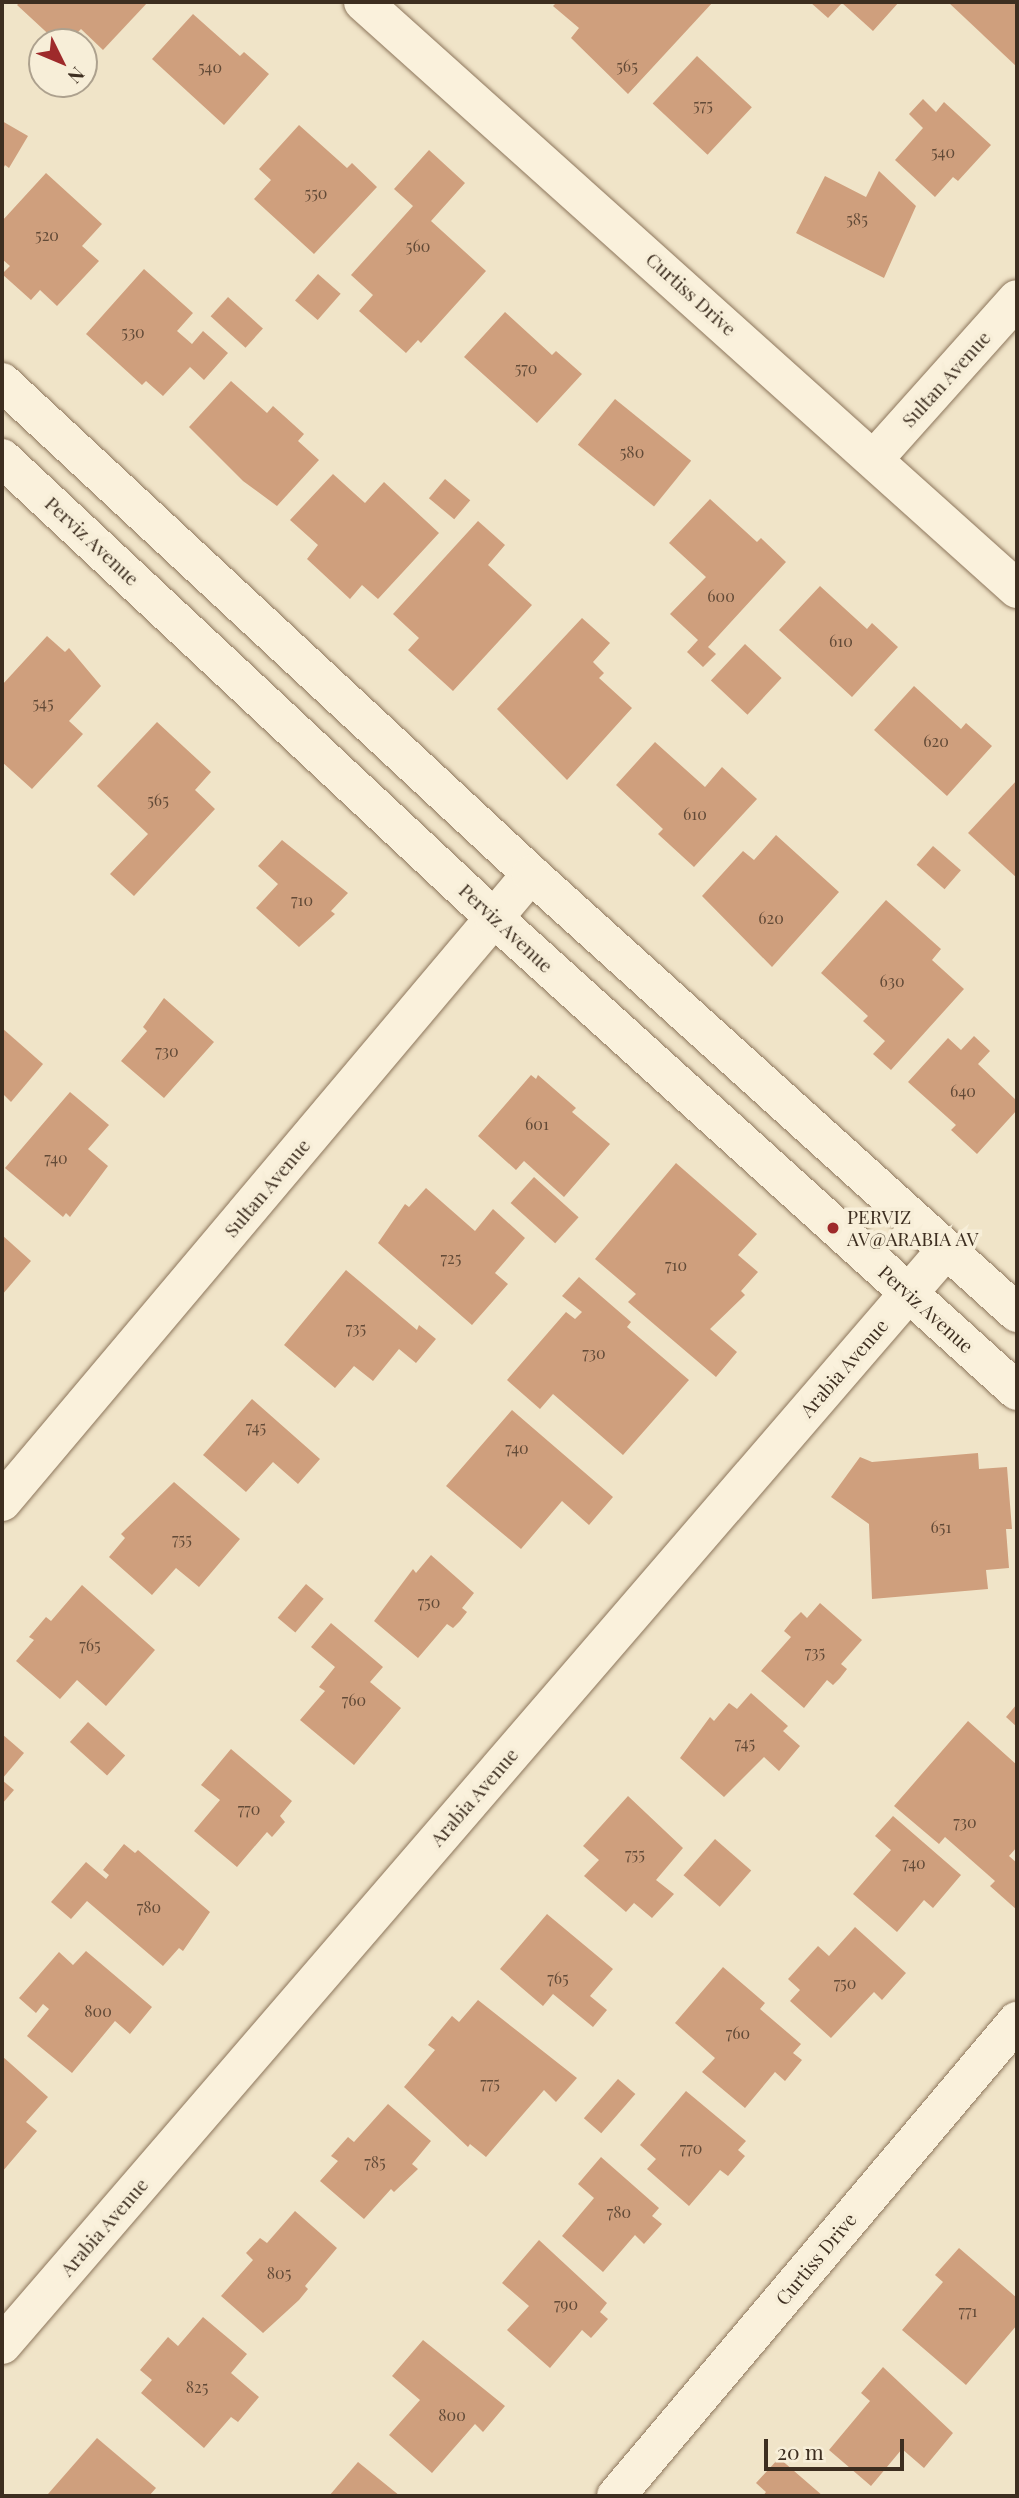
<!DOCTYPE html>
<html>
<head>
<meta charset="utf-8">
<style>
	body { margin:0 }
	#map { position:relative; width:1019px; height:2498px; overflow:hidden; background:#f0e4c8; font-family:"Playfair Display",serif }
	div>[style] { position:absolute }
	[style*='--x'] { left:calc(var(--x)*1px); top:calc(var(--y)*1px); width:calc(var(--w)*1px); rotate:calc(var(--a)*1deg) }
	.building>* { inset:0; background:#cf9f7d; transform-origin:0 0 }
	.roads { filter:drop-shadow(0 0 2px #8d765c) drop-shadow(0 0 2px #8d765c) }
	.street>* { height:38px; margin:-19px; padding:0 19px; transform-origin:19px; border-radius:19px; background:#faf1dc }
	.secondary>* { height:38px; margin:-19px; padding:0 19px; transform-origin:19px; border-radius:19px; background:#faf1dc }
	.dots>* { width:19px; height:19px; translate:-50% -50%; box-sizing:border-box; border:4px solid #f7eed8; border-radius:50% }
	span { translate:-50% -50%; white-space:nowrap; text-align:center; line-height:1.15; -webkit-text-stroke:7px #f7eed8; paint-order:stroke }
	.number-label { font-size:16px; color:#624a37 }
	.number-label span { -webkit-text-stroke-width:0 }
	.street-label { font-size:19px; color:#3d2e20 }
	.poi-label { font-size:19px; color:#3d2e20 }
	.left { translate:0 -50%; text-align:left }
	.frame { position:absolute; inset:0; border:4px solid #3d2e20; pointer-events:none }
	.north { position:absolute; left:28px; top:28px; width:70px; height:70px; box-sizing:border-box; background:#f7eed8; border:2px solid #ada18e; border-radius:50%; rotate:133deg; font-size:19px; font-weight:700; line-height:28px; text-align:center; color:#3d2e20 }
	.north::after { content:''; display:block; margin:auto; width:24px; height:32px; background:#9e2a2b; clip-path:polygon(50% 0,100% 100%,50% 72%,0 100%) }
	.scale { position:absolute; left:764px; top:2439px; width:140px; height:32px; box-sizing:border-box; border:4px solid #3d2e20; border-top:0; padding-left:9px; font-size:21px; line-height:24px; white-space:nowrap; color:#3d2e20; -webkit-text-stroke:5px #f7eed8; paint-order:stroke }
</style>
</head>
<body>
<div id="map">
	<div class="building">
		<div style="clip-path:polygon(20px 2px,148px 2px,103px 50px,81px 29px,68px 42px,57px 42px,17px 5px)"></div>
		<div style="clip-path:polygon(557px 2px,713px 2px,628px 94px,571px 38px,579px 28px,553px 6px)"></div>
		<div style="clip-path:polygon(810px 2px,899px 2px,873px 31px,842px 3px,828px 18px)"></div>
		<div style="clip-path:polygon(948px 2px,1017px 2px,1017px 67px)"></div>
		<div style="clip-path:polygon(193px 14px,240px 56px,244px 52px,269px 74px,224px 125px,152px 59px)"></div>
		<div style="left:697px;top:56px;width:75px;height:65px;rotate:43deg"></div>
		<div style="clip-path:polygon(923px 99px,936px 112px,944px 102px,991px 145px,958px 181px,953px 177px,935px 197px,895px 160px,923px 128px,909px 114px)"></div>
		<div style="clip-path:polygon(2px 121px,28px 136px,9px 168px,5px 165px,2px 171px)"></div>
		<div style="clip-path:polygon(299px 125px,347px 168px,352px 163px,377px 187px,314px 254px,254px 199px,271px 180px,259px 169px)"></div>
		<div style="clip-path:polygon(429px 150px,465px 183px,431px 221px,486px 271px,421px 343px,418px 340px,406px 353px,359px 311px,373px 295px,351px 275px,413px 206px,394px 189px)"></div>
		<div style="clip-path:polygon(879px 171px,916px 206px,884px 278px,796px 233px,825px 176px,866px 197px)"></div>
		<div style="clip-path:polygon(46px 173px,102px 224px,82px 246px,99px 261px,57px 306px,40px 290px,31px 300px,2px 274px,10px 266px,2px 259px,2px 221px)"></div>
		<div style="clip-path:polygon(144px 269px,193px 313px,177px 331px,192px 344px,203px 331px,228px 353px,204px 380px,190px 367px,163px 396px,146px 381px,142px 385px,86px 334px)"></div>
		<div style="left:318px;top:274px;width:30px;height:35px;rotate:41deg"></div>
		<div style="left:228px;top:297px;width:47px;height:26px;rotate:42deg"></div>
		<div style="clip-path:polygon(505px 312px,552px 355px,556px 351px,582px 374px,537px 423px,464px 357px)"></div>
		<div style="clip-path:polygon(231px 381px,267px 413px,273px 406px,304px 434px,298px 441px,319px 460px,277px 506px,243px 481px,189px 427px)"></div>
		<div style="left:615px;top:399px;width:98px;height:59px;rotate:39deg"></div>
		<div style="clip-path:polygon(333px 474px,365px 503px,384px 482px,439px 533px,378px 599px,362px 585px,350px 599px,307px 559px,318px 545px,290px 520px)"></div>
		<div style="left:445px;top:479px;width:33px;height:25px;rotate:40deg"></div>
		<div style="clip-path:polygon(710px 499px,757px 542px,761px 538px,786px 562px,708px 647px,716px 654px,703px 667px,687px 652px,698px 640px,670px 614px,706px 577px,669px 543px)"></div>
		<div style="clip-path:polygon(478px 521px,505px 545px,488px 565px,532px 605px,453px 691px,408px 650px,419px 638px,393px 614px)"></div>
		<div style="clip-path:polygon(820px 586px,867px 629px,872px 623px,898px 647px,852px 697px,779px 630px)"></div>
		<div style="clip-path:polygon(582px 618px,610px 643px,593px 662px,604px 673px,599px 678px,632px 708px,567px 780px,497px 709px)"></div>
		<div style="clip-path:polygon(47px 636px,65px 652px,69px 648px,101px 686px,69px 721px,83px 734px,32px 789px,2px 762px,2px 685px)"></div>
		<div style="left:745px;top:644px;width:50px;height:50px;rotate:43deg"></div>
		<div style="clip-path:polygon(914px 686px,961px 729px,966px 723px,992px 746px,947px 796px,874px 730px)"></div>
		<div style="clip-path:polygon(157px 722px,211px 772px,195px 790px,215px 809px,134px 896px,110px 874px,148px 834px,97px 786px)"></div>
		<div style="clip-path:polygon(655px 742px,705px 787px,722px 767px,757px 799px,694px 867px,658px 834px,663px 829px,616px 785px)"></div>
		<div style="clip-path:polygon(1017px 780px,1017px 878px,968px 833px)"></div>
		<div style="clip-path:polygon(776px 835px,839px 892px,772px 967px,702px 896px,743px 851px,754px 860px)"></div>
		<div style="clip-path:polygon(282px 840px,348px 893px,331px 911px,335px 914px,299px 947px,256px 908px,278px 884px,258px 866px)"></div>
		<div style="left:933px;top:846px;width:37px;height:25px;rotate:41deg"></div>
		<div style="clip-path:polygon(886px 900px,941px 949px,932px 960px,964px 989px,891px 1070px,873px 1054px,885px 1041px,863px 1021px,868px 1016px,821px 973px)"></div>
		<div style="clip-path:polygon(164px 998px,214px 1042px,164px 1098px,121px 1061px,147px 1031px,143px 1027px)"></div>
		<div style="clip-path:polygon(2px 1028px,43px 1064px,11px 1102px,2px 1093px)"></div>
		<div style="clip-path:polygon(974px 1036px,990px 1051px,978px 1064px,1017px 1101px,1017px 1110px,977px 1154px,951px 1130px,956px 1125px,908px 1082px,948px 1038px,961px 1050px)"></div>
		<div style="clip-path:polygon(531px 1075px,536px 1079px,538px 1075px,576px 1108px,572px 1112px,610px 1144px,564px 1197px,524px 1161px,516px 1170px,478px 1136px)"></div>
		<div style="clip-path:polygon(70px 1092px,109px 1125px,88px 1149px,108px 1166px,70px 1217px,66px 1213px,63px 1217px,5px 1168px)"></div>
		<div style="clip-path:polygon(676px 1163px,757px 1234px,738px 1255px,758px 1272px,741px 1291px,745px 1295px,710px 1329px,737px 1352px,716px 1377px,628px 1302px,636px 1294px,595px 1259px)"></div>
		<div style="left:534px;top:1177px;width:60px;height:35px;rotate:42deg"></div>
		<div style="clip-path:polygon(426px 1188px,475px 1231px,493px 1209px,525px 1238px,495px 1273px,508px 1284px,472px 1325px,378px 1243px,405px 1204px,409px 1207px)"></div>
		<div style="clip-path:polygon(2px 1235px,31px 1261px,2px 1295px)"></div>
		<div style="clip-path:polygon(346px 1270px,417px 1330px,419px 1325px,436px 1339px,416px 1363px,399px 1349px,373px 1381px,354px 1366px,335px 1388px,284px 1345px)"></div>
		<div style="clip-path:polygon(579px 1277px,631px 1322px,627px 1327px,689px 1380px,623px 1455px,553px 1394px,540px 1409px,507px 1380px,566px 1312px,575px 1319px,582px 1312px,562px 1296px)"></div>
		<div style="clip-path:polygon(252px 1399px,320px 1459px,298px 1484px,273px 1462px,246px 1492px,203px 1455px)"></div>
		<div style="clip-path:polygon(512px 1410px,613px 1497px,589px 1525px,562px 1501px,521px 1549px,446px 1486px)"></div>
		<div style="clip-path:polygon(978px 1453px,979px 1469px,1007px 1467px,1012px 1529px,1006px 1529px,1009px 1568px,986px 1570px,988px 1589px,872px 1599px,869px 1524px,831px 1497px,860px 1457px,872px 1462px)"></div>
		<div style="clip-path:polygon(174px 1482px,240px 1539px,199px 1587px,176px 1568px,152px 1595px,109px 1557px,125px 1538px,121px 1534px)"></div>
		<div style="clip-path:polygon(431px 1555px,474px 1593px,462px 1608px,467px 1612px,460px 1621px,453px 1628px,447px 1624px,418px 1658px,374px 1621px,413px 1569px,416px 1573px)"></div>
		<div style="left:306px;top:1584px;width:23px;height:44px;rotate:40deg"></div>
		<div style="clip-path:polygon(82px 1585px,155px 1650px,106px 1706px,77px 1680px,60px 1699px,16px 1661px,34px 1640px,29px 1637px,46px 1617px,51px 1621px)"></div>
		<div style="clip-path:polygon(820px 1603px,862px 1640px,841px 1664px,847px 1669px,840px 1678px,833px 1685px,827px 1680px,804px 1708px,761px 1671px,791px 1637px,784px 1631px,792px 1621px,801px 1612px,807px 1618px)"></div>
		<div style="clip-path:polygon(331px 1623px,383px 1667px,370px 1682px,401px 1708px,354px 1765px,300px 1720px,325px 1691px,319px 1687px,335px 1667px,311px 1647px)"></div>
		<div style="clip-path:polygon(751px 1693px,788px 1726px,783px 1731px,800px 1746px,779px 1771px,764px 1757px,724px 1797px,680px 1758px,710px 1717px,714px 1721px,729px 1703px,737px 1709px)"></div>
		<div style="clip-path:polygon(1017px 1704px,1017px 1727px,1006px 1717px)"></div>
		<div style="clip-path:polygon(968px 1721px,1017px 1765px,1017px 1847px,1009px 1856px,1017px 1863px,1017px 1910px,990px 1886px,995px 1881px,945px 1837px,939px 1844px,894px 1806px)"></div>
		<div style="left:88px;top:1722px;width:50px;height:27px;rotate:42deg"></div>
		<div style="clip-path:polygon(2px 1734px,24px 1753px,2px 1779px)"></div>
		<div style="clip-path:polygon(231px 1749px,292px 1801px,280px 1816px,285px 1822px,279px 1829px,272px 1837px,267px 1832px,237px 1867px,194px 1831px,220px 1800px,201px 1785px)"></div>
		<div style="clip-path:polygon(2px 1780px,14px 1790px,2px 1804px)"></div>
		<div style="clip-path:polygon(628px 1796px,683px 1848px,656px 1880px,674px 1894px,652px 1918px,634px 1903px,626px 1912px,584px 1876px,599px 1860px,583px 1846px)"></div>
		<div style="clip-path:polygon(893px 1816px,961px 1875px,933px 1908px,924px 1900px,897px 1932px,853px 1894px,891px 1850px,875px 1836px)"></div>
		<div style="left:715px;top:1839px;width:48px;height:48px;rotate:41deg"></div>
		<div style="clip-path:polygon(124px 1844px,135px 1853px,138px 1850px,210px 1912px,183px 1951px,179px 1948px,163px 1966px,87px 1901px,71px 1919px,51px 1902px,86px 1862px,106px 1879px,109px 1875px,103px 1870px)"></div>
		<div style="clip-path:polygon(547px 1914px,613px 1969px,590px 1996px,607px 2010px,593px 2027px,553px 1994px,543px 2006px,500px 1969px)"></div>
		<div style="clip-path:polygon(855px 1927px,906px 1973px,882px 2000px,874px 1992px,831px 2038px,790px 2001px,800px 1990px,788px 1979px,818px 1946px,829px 1956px)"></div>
		<div style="clip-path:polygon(86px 1951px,152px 2007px,130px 2034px,115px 2021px,72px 2073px,27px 2036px,49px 2009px,43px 2004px,36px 2013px,19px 1998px,59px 1952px,73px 1965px)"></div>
		<div style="clip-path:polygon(723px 1967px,765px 2003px,760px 2009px,801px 2044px,793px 2053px,802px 2060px,785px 2081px,775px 2072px,745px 2108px,702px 2072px,715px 2058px,675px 2023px)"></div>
		<div style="clip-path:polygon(478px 2000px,577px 2078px,556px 2102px,544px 2090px,486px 2157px,470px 2144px,468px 2147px,404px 2087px,435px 2050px,428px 2045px,452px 2016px,459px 2022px)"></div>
		<div style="clip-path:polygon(2px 2056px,48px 2097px,26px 2122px,37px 2131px,2px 2172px)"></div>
		<div style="left:618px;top:2079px;width:23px;height:52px;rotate:41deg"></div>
		<div style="clip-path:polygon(686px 2091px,746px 2141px,738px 2150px,745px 2156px,728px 2176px,720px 2170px,689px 2206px,647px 2169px,656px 2159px,640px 2145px)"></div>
		<div style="clip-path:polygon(388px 2104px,431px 2141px,412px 2164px,418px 2169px,394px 2192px,391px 2189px,364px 2219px,320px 2181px,338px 2161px,331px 2156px,348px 2137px,354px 2142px)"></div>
		<div style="clip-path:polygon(601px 2157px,659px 2208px,652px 2216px,662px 2224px,644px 2244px,635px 2235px,603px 2272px,562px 2236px,594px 2198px,578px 2184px)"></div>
		<div style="clip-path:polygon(295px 2211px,337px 2248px,305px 2286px,308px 2289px,299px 2300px,263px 2333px,221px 2296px,253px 2260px,246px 2253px,260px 2238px,267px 2243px)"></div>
		<div style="clip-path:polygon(539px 2240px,607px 2303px,600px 2312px,608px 2319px,591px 2338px,582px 2330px,550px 2368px,507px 2330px,529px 2306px,502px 2283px)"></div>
		<div style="clip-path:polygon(959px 2248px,1017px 2298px,1017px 2325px,966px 2385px,902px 2330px,943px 2282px,935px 2275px)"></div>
		<div style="clip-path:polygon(203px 2317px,247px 2354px,231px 2373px,259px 2397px,238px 2422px,231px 2417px,204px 2448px,141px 2393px,152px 2380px,140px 2370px,168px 2337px,178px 2346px)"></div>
		<div style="clip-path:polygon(423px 2340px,505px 2406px,483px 2432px,475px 2424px,432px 2473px,389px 2435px,420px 2400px,392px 2376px)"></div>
		<div style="clip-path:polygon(883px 2367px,953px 2433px,924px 2468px,902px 2449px,871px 2486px,829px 2450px,870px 2401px,861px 2393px)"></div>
		<div style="clip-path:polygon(97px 2438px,156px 2488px,149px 2496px,48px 2494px)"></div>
		<div style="clip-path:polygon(779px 2458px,823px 2496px,763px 2496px,766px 2492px,756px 2483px)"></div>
		<div style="clip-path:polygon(358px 2462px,400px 2496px,329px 2496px)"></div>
	</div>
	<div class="roads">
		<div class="street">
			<div style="--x:363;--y:2;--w:879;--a:41.91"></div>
			<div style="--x:875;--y:458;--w:213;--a:-48.2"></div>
			<div style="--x:2;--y:1502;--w:821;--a:-49.89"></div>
			<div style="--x:2;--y:2345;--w:1446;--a:-49.24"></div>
			<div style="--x:616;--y:2496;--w:622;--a:-49.83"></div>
		</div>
		<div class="secondary">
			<div style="--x:2;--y:382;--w:722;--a:42.92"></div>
			<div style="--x:531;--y:874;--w:655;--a:42.09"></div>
			<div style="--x:2;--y:458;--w:674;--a:43.07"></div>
			<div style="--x:494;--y:918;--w:705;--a:42.13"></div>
		</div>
	</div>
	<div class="dots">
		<div style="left:833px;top:1228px;background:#9e2a2b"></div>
	</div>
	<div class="number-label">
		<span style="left:627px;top:66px">565</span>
		<span style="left:210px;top:67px">540</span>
		<span style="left:703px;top:105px">575</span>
		<span style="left:943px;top:152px">540</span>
		<span style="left:316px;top:193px">550</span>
		<span style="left:857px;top:219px">585</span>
		<span style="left:47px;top:235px">520</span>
		<span style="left:418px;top:246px">560</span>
		<span style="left:133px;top:332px">530</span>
		<span style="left:526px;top:368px">570</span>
		<span style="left:632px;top:452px">580</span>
		<span style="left:721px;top:596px">600</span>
		<span style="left:841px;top:641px">610</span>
		<span style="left:43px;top:703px">545</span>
		<span style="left:936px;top:741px">620</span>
		<span style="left:158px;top:800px">565</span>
		<span style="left:695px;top:814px">610</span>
		<span style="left:302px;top:900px">710</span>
		<span style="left:771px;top:918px">620</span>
		<span style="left:892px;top:981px">630</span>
		<span style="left:167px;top:1051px">730</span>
		<span style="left:963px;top:1091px">640</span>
		<span style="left:537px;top:1124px">601</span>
		<span style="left:56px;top:1158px">740</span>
		<span style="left:451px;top:1258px">725</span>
		<span style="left:676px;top:1265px">710</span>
		<span style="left:356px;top:1328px">735</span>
		<span style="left:594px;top:1353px">730</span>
		<span style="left:256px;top:1427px">745</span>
		<span style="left:517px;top:1448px">740</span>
		<span style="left:941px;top:1527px">651</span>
		<span style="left:182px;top:1539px">755</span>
		<span style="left:429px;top:1602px">750</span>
		<span style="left:90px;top:1645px">765</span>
		<span style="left:815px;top:1652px">735</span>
		<span style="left:354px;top:1700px">760</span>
		<span style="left:745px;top:1743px">745</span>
		<span style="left:249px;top:1809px">770</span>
		<span style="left:965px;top:1822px">730</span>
		<span style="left:635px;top:1854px">755</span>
		<span style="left:914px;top:1863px">740</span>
		<span style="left:149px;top:1907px">780</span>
		<span style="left:558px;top:1978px">765</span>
		<span style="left:845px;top:1983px">750</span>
		<span style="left:98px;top:2011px">800</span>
		<span style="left:738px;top:2033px">760</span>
		<span style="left:490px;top:2083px">775</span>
		<span style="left:691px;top:2148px">770</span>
		<span style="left:375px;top:2162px">785</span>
		<span style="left:619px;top:2212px">780</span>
		<span style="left:279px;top:2273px">805</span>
		<span style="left:566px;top:2304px">790</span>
		<span style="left:968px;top:2311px">771</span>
		<span style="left:197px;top:2387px">825</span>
		<span style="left:452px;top:2415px">800</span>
	</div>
	<div class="street-label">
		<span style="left:691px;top:294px;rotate:42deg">Curtiss Drive</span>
		<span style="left:946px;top:379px;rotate:-48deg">Sultan Avenue</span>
		<span style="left:92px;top:541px;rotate:43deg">Perviz Avenue</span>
		<span style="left:506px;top:928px;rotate:43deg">Perviz Avenue</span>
		<span style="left:267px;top:1188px;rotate:-50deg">Sultan Avenue</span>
		<span style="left:926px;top:1309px;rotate:42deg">Perviz Avenue</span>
		<span style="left:844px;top:1368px;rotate:-49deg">Arabia Avenue</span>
		<span style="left:474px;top:1797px;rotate:-49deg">Arabia Avenue</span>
		<span style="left:104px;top:2227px;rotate:-49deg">Arabia Avenue</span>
		<span style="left:816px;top:2259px;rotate:-50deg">Curtiss Drive</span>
	</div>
	<div class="poi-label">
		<span class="left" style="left:847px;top:1228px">PERVIZ<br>AV@ARABIA AV</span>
	</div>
	<div class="frame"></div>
	<div class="north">N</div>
	<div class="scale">20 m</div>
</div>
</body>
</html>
